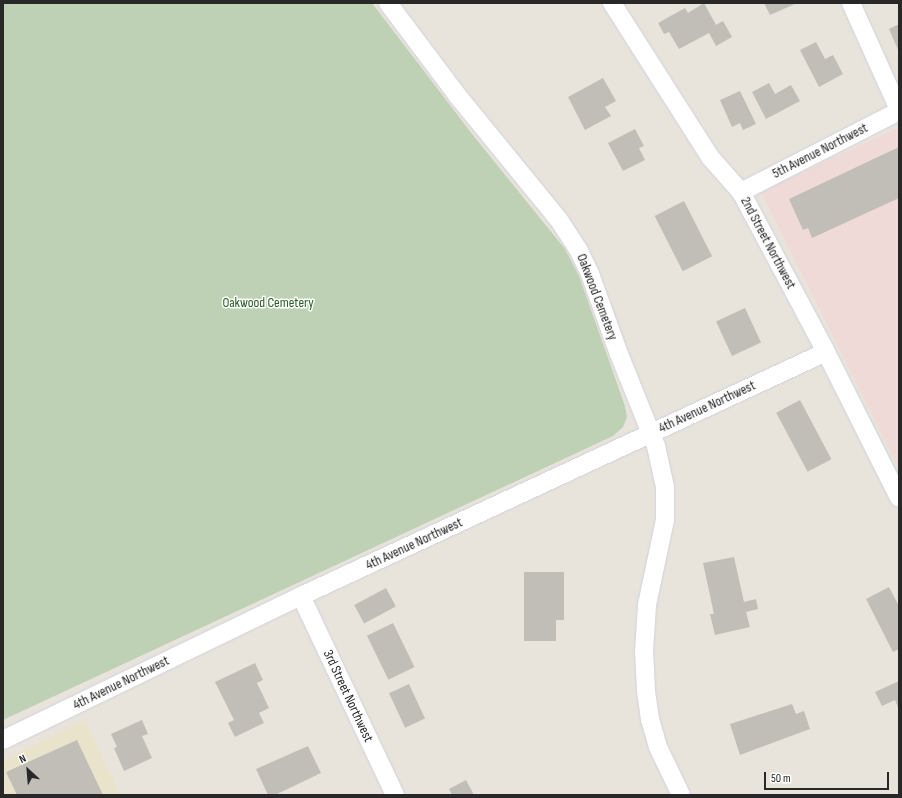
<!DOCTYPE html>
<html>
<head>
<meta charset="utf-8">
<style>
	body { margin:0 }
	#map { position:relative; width:902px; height:798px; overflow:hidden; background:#e9e4db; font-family:"Sofia Sans Condensed",sans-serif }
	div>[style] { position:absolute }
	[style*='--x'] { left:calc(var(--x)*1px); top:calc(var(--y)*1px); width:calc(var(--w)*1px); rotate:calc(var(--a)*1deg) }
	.education>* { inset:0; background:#e9e3cb }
	.medical>* { inset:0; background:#efdad8 }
	.cemetery>* { inset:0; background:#bed1b4 }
	.building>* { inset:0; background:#c1beb7; transform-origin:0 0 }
	.roads { filter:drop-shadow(0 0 1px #d0d1df) drop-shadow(0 0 1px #d0d1df) }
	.minor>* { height:18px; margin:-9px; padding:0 9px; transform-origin:9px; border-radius:9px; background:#fff }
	span { translate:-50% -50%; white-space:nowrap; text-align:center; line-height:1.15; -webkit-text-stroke:3px #fff; paint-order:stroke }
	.street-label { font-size:14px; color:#282828 }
	.park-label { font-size:14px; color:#255c20 }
	.frame { position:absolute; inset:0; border:4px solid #282828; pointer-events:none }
	.north { position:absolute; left:8px; top:750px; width:40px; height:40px; -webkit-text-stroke:3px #fff; paint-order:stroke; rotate:334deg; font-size:11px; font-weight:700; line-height:16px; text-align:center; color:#282828 }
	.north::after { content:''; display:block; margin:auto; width:14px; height:18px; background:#282828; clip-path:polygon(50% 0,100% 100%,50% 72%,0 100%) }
	.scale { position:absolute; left:764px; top:772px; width:125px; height:18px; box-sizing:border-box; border:2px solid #282828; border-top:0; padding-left:5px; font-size:12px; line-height:14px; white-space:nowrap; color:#282828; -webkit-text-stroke:3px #fff; paint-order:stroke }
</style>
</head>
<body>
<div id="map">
	<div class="education">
		<div style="clip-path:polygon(85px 720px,121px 795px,3px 795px,3px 760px)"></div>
	</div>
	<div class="medical">
		<div style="clip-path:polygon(899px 127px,899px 469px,761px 192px)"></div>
	</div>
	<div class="cemetery">
		<div style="clip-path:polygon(3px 3px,372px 3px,472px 134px,565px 249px,579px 276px,625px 406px,627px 417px,623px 427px,613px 436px,3px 720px)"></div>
	</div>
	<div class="building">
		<div style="clip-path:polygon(704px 3px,716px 25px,723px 21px,732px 37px,716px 46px,709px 33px,679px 49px,669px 32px,664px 34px,658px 23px,685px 8px,688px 13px)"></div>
		<div style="clip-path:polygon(764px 3px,797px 3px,770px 15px)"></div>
		<div style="clip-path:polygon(899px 24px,899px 52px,889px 29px)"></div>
		<div style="clip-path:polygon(816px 42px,825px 59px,833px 55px,843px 74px,819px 87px,800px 50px)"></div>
		<div style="clip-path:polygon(603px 78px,616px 101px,605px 107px,611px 116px,585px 130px,568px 97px)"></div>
		<div style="clip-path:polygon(769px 83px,775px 94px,791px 85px,800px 101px,766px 119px,752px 92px)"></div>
		<div style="clip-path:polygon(740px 91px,756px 124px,743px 130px,740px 123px,732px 127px,720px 100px)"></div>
		<div style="clip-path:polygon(635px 129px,644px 146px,639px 148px,645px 160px,623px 171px,608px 143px)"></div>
		<div style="clip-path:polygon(899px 147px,899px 198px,812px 238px,808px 228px,803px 230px,789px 199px)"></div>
		<div style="left:684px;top:201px;width:62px;height:33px;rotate:63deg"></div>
		<div style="left:745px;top:308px;width:38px;height:32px;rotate:65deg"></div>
		<div style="left:800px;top:400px;width:67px;height:27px;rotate:62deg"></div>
		<div style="clip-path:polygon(734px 557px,744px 602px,756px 599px,758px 609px,746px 612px,750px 627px,715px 635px,710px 614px,714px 614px,703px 563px)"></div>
		<div style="clip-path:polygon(524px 572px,564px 572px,564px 620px,556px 620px,556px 641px,524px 641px)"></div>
		<div style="clip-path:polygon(889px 587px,899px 606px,899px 649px,893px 652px,866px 599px)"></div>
		<div style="left:386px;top:588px;width:21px;height:36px;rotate:62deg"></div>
		<div style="left:393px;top:623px;width:49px;height:29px;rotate:64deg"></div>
		<div style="clip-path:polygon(255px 663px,263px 680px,257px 683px,269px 708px,259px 713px,264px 723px,235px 737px,228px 723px,234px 720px,215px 682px)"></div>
		<div style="clip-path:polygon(899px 681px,899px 710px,895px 700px,882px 706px,875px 692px)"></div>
		<div style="left:409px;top:684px;width:38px;height:22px;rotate:65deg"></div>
		<div style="clip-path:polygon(792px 704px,796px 714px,804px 711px,810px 729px,740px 755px,730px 724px)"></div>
		<div style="clip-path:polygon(142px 720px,148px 734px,142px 736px,152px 758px,124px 771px,114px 748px,117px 747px,111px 734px)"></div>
		<div style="clip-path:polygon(77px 740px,103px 795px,17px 795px,6px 772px)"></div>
		<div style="clip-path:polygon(308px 746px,321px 773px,275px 795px,268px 795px,256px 769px)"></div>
		<div style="clip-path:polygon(466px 780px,474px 795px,452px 795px,449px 789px)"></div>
	</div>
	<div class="roads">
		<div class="minor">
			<div style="--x:388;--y:3;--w:115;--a:53.1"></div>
			<div style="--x:457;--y:95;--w:161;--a:50.8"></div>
			<div style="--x:559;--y:220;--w:35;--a:57"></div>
			<div style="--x:578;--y:249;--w:28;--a:64"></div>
			<div style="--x:590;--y:274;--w:85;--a:70.1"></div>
			<div style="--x:619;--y:354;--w:99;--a:68.1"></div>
			<div style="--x:656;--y:446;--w:42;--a:77.6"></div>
			<div style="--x:665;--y:487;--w:33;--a:90"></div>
			<div style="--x:665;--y:520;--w:87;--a:102"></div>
			<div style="--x:647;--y:605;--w:46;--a:93.7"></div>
			<div style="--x:644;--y:651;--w:40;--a:87.1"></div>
			<div style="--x:646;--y:691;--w:28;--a:82"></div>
			<div style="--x:650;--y:719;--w:29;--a:74"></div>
			<div style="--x:658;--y:747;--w:53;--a:64.4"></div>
			<div style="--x:612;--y:3;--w:183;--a:57.5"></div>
			<div style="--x:710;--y:157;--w:47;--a:48.5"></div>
			<div style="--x:741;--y:192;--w:181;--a:62"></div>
			<div style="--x:826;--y:352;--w:163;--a:63.4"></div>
			<div style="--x:851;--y:3;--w:117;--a:65.8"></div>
			<div style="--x:741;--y:192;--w:178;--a:-27.1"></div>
			<div style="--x:301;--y:596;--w:220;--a:64.7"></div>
			<div style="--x:3;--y:740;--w:331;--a:-25.8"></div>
			<div style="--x:301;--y:596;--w:579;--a:-24.93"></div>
		</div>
	</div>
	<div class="street-label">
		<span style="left:820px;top:151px;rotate:-27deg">5th Avenue Northwest</span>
		<span style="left:768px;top:243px;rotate:62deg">2nd Street Northwest</span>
		<span style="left:597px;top:297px;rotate:69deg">Oakwood Cemetery</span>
		<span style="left:707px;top:407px;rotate:-25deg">4th Avenue Northwest</span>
		<span style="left:414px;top:544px;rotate:-25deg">4th Avenue Northwest</span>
		<span style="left:121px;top:683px;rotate:-26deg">4th Avenue Northwest</span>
		<span style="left:348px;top:696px;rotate:65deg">3rd Street Northwest</span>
	</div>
	<div class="park-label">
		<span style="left:268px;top:303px">Oakwood Cemetery</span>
	</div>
	<div class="frame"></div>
	<div class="north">N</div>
	<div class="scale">50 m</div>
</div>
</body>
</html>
